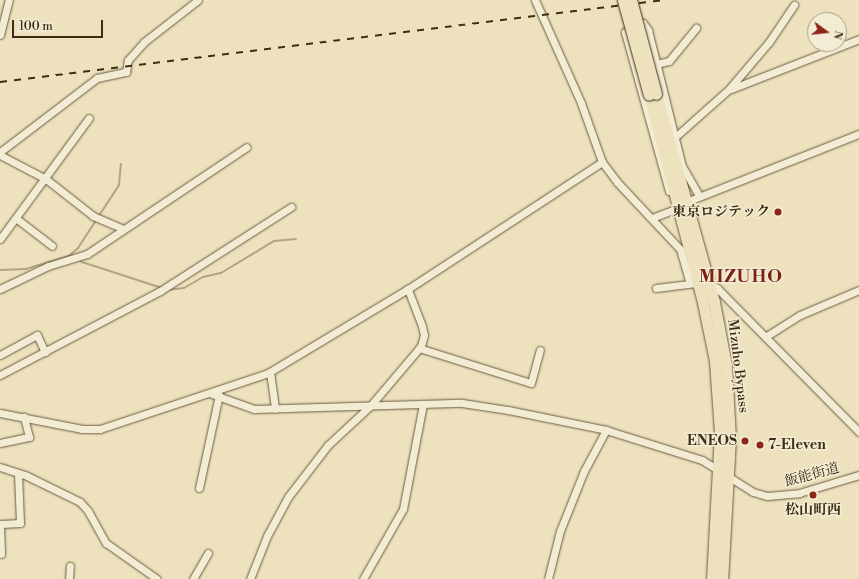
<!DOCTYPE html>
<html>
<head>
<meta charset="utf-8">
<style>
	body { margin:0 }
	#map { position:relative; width:859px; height:579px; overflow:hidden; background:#ede2bd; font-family:"Libre Bodoni","Noto Serif JP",serif }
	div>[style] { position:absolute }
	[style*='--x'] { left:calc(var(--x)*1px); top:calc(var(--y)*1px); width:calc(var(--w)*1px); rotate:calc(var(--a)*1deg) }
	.stream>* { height:2px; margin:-1px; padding:0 1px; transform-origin:1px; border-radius:1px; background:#b2a484 }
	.roads { filter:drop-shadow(0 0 1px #6a5a40) drop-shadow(0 0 1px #6a5a40) }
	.minor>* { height:7px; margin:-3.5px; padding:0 3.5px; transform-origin:3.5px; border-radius:3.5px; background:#f3ecd4 }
	.highway>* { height:11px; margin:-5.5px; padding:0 5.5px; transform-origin:5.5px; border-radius:5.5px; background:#ede2bd }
	.rail>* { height:2px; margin-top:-1px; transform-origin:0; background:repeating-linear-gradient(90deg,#3e2c16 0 7px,transparent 0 14px) }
	.bridges { filter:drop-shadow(0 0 1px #3e2c16) drop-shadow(0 0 1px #3e2c16) }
	.highway-bridge>* { height:11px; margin:-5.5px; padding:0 5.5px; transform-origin:5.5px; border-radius:5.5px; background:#ede2bd }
	.dots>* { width:11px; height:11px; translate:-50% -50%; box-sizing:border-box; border:2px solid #f3ecd4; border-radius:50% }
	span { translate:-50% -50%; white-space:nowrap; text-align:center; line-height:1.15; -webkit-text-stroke:3px #f3ecd4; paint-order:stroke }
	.poi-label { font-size:14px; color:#3e2c16; font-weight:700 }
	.right { translate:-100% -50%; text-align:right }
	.left { translate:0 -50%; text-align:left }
	.street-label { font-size:14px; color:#3e2c16 }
	.district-label { font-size:18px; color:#7a1f14; font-weight:700; letter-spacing:1px }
	.north { position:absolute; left:807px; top:12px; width:40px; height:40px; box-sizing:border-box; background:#f3ecd4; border:1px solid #ab9f88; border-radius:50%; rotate:105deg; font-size:11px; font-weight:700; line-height:16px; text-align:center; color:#3e2c16 }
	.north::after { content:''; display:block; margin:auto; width:14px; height:18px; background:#8f2418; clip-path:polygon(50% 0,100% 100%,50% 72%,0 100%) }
	.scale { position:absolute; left:12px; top:20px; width:91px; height:18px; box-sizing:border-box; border:2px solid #3e2c16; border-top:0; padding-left:5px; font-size:12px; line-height:14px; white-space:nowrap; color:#3e2c16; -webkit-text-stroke:3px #f3ecd4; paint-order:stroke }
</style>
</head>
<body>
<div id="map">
	<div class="stream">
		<div style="--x:70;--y:255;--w:11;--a:-41"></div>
		<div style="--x:78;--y:248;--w:75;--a:-56.9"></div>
		<div style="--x:119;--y:185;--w:21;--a:-85"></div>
		<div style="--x:78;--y:258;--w:6;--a:45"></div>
		<div style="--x:82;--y:262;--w:84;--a:18"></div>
		<div style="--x:0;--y:270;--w:26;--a:-2"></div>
		<div style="--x:26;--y:269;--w:48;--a:-16.9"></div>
		<div style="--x:166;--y:290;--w:18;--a:-6"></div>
		<div style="--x:184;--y:288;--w:22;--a:-30"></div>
		<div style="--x:203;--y:277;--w:18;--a:-13"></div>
		<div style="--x:221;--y:273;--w:62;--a:-31.1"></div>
		<div style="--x:274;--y:241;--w:22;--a:-5"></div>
	</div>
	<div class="roads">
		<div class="minor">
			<div style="--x:535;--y:0;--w:113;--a:65.9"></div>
			<div style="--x:581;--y:103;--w:63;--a:70.4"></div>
			<div style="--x:602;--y:162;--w:25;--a:53"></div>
			<div style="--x:617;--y:182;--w:92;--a:46.8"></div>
			<div style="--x:680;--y:249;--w:35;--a:74"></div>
			<div style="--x:0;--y:35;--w:36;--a:-76"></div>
			<div style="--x:656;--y:64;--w:13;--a:-13"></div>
			<div style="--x:669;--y:61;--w:43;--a:-50.7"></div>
			<div style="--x:731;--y:89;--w:137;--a:-21.3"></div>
			<div style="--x:674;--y:138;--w:74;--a:-41.7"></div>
			<div style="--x:729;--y:89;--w:62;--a:-49.6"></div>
			<div style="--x:769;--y:42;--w:45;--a:-56"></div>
			<div style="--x:0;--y:152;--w:122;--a:-37.3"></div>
			<div style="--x:97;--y:78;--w:30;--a:-12"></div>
			<div style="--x:126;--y:72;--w:12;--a:-81"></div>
			<div style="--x:128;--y:60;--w:24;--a:-48"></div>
			<div style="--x:144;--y:42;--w:68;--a:-37.9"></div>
			<div style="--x:0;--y:155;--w:52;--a:27.6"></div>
			<div style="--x:46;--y:179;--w:60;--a:38.2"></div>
			<div style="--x:93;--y:216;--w:33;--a:23"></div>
			<div style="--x:669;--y:191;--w:165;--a:-105.5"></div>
			<div style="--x:625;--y:32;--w:10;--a:-45"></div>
			<div style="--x:632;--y:25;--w:11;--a:-10"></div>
			<div style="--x:643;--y:23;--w:9;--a:54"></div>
			<div style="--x:648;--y:30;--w:140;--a:76"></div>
			<div style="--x:682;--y:166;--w:34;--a:60"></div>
			<div style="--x:686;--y:202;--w:186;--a:-21.5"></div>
			<div style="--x:652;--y:218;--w:25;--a:-21"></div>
			<div style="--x:17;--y:219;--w:44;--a:37.6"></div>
			<div style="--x:0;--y:239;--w:150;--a:-53.7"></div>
			<div style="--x:708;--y:284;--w:10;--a:24"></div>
			<div style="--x:717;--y:288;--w:202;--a:45.4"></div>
			<div style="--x:656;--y:288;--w:38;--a:-7"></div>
			<div style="--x:0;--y:289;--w:53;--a:-25.6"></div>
			<div style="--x:48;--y:266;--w:41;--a:-17.1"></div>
			<div style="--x:87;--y:254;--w:192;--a:-33.8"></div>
			<div style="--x:765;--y:337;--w:41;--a:-32.2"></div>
			<div style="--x:800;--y:315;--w:64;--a:-23"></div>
			<div style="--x:419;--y:348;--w:117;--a:17.4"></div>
			<div style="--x:531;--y:383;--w:34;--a:-75"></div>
			<div style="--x:0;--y:355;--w:42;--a:-28.4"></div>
			<div style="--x:37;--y:335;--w:19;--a:65"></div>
			<div style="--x:270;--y:372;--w:37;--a:82"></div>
			<div style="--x:0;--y:375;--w:181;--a:-27.7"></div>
			<div style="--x:160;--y:291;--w:156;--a:-32.7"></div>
			<div style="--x:212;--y:394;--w:45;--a:19.7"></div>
			<div style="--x:254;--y:409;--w:208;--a:-1.7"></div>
			<div style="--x:462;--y:403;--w:47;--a:8.7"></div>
			<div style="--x:508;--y:410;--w:100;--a:11.5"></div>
			<div style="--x:606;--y:430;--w:101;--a:17.4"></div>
			<div style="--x:702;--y:460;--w:60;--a:32.1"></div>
			<div style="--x:753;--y:492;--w:15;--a:16"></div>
			<div style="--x:767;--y:496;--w:32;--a:-5"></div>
			<div style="--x:799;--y:493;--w:63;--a:-16.7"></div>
			<div style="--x:0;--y:413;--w:84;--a:11"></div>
			<div style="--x:82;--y:429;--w:18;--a:0"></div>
			<div style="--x:100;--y:429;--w:177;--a:-18.4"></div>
			<div style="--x:268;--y:373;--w:163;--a:-31"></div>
			<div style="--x:408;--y:289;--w:232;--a:-33.2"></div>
			<div style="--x:0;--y:443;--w:30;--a:-12"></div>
			<div style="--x:29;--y:437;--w:21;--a:-104"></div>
			<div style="--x:0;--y:467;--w:28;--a:18"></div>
			<div style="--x:27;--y:476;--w:59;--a:26.1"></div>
			<div style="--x:80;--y:502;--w:12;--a:48"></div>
			<div style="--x:88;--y:511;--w:37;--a:61"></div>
			<div style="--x:106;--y:543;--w:62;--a:35.2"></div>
			<div style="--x:199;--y:488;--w:95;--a:-77.9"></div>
			<div style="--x:0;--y:524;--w:30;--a:88"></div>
			<div style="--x:1;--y:524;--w:19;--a:-3"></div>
			<div style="--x:20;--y:523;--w:50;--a:-92.3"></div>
			<div style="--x:69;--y:579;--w:13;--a:-86"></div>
			<div style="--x:193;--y:579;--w:30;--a:-60"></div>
			<div style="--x:250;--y:579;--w:46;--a:-68.4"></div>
			<div style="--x:267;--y:536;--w:44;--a:-61.7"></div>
			<div style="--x:288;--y:497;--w:66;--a:-52.4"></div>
			<div style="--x:328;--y:445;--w:59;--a:-42.9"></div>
			<div style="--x:371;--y:405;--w:77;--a:-49.7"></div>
			<div style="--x:421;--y:346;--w:11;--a:-75"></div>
			<div style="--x:424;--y:335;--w:9;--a:-103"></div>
			<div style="--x:422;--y:326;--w:40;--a:-111"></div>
			<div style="--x:363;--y:579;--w:81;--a:-60.3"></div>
			<div style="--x:403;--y:509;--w:107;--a:-79.2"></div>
			<div style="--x:548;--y:579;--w:49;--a:-76"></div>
			<div style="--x:560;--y:531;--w:65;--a:-68.2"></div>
			<div style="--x:584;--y:471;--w:47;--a:-61.8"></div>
		</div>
		<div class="highway">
			<div style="--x:656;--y:94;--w:216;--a:74.4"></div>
			<div style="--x:714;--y:302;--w:64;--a:79.2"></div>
			<div style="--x:726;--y:365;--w:73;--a:86.9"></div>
			<div style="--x:730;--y:438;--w:141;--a:93.2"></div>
			<div style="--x:649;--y:95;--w:210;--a:75.4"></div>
			<div style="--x:702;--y:298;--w:64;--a:78.3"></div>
			<div style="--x:715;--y:361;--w:71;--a:86"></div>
			<div style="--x:720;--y:432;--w:147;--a:93.1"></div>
		</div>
	</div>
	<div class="rail">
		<div style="--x:0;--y:82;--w:669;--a:-7.04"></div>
	</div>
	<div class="bridges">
		<div class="highway-bridge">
			<div style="--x:623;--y:0;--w:98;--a:74.7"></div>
			<div style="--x:631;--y:0;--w:97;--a:75.1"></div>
		</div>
	</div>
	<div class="dots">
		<div style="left:778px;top:212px;background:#8f2418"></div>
		<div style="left:745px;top:441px;background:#8f2418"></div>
		<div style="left:760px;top:445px;background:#8f2418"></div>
		<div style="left:813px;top:495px;background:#8f2418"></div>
	</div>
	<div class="poi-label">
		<span class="right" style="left:770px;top:212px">東京ロジテック</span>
		<span class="right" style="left:737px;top:441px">ENEOS</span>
		<span class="left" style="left:768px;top:445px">7-Eleven</span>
		<span style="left:813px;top:510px">松山町西</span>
	</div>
	<div class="street-label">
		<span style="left:738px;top:366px;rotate:83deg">Mizuho Bypass</span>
		<span style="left:812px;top:475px;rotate:-15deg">飯能街道</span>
	</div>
	<div class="district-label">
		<span style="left:741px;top:277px">MIZUHO</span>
	</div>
	<div class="north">N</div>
	<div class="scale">100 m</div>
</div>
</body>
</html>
